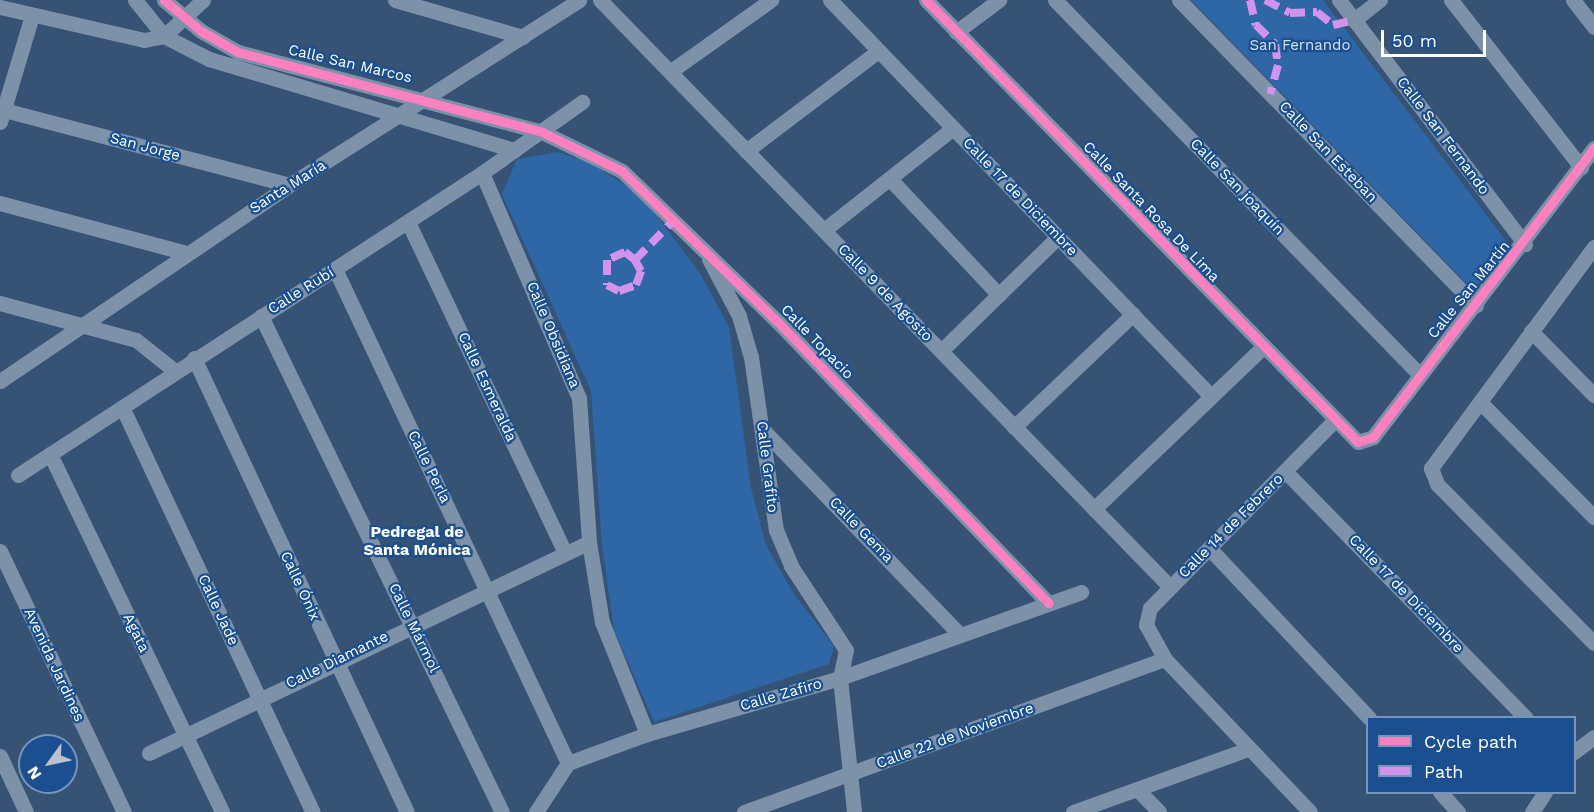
<!DOCTYPE html>
<html>
<head>
<meta charset="utf-8">
<style>
	body { margin:0 }
	#map { position:relative; width:1594px; height:812px; overflow:hidden; background:#365274; font-family:"Work Sans",sans-serif }
	div>[style] { position:absolute }
	[style*='--x'] { left:calc(var(--x)*1px); top:calc(var(--y)*1px); width:calc(var(--w)*1px); rotate:calc(var(--a)*1deg) }
	.green>* { inset:0; background:#2f66a5 }
	.minor>* { height:15px; margin:-7.5px; padding:0 7.5px; transform-origin:7.5px; border-radius:7.5px; background:#7d92a8 }
	.quiet>* { height:8px; margin-top:-4px; transform-origin:0; background:repeating-linear-gradient(90deg,#d193ec 0 15px,transparent 0 23px) }
	.cycleway>* { height:9px; margin:-4.5px; padding:0 4.5px; transform-origin:4.5px; border-radius:4.5px; background:#ff80c0 }
	span { translate:-50% -50%; white-space:nowrap; text-align:center; line-height:1.15; -webkit-text-stroke:4.5px #1b4f8f; paint-order:stroke }
	.park-label { font-size:15px; color:#cfe3fa }
	.street-label { font-size:15px; color:#fff }
	.neighbourhood-label { font-size:16px; color:#fff; font-weight:700 }
	.legend { position:absolute; left:1366px; top:716px; width:210px; height:78px; box-sizing:border-box; background:#1b4f8f; border:2px solid #7695bc; margin:0; padding:8px 10px; list-style:none; font-size:18px; color:#fff }
	.legend li { display:flex; align-items:center; gap:12px; height:30px }
	.legend b { width:30px; border:2px solid #7695bc }
	.north { position:absolute; left:18px; top:734px; width:60px; height:60px; box-sizing:border-box; background:#1b4f8f; border:2px solid #7695bc; border-radius:50%; rotate:237deg; font-size:16px; font-weight:700; line-height:24px; text-align:center; color:#fff }
	.north::after { content:''; display:block; margin:auto; width:21px; height:27px; background:#b9c2ce; clip-path:polygon(50% 0,100% 100%,50% 72%,0 100%) }
	.scale { position:absolute; left:1381px; top:30px; width:105px; height:27px; box-sizing:border-box; border:3px solid #fff; border-top:0; padding-left:8px; font-size:18px; line-height:21px; white-space:nowrap; color:#fff; -webkit-text-stroke:4px #1b4f8f; paint-order:stroke }
</style>
</head>
<body>
<div id="map">
	<div class="green">
		<div style="clip-path:polygon(1191px 0,1323px 0,1510px 246px,1473px 290px)"></div>
		<div style="clip-path:polygon(558px 152px,591px 163px,643px 197px,700px 273px,729px 327px,751px 488px,766px 545px,794px 594px,834px 646px,829px 664px,654px 722px,614px 630px,602px 545px,591px 391px,502px 194px,517px 159px)"></div>
	</div>
	<div class="minor">
		<div style="--x:135;--y:0;--w:46;--a:51.1"></div>
		<div style="--x:164;--y:36;--w:51;--a:27.1"></div>
		<div style="--x:209;--y:59;--w:319;--a:16.6"></div>
		<div style="--x:164;--y:0;--w:48;--a:40"></div>
		<div style="--x:201;--y:31;--w:43;--a:29.6"></div>
		<div style="--x:238;--y:52;--w:314;--a:14.7"></div>
		<div style="--x:542;--y:132;--w:89;--a:26"></div>
		<div style="--x:622;--y:171;--w:214;--a:44.1"></div>
		<div style="--x:776;--y:320;--w:393;--a:46.1"></div>
		<div style="--x:395;--y:0;--w:133;--a:16.1"></div>
		<div style="--x:600;--y:0;--w:818;--a:45.84"></div>
		<div style="--x:830;--y:0;--w:548;--a:46.11"></div>
		<div style="--x:926;--y:0;--w:618;--a:45.66"></div>
		<div style="--x:1358;--y:442;--w:16;--a:-18"></div>
		<div style="--x:1373;--y:437;--w:364;--a:-52.6"></div>
		<div style="--x:1055;--y:0;--w:522;--a:45.78"></div>
		<div style="--x:1179;--y:0;--w:426;--a:45.8"></div>
		<div style="--x:1339;--y:0;--w:307;--a:52.7"></div>
		<div style="--x:1451;--y:0;--w:212;--a:52.1"></div>
		<div style="--x:1573;--y:0;--w:34;--a:52"></div>
		<div style="--x:0;--y:7;--w:148;--a:12.9"></div>
		<div style="--x:144;--y:40;--w:20;--a:-11"></div>
		<div style="--x:164;--y:36;--w:53;--a:-42.7"></div>
		<div style="--x:1354;--y:20;--w:33;--a:-38"></div>
		<div style="--x:956;--y:32;--w:54;--a:-36.7"></div>
		<div style="--x:671;--y:71;--w:123;--a:-35.4"></div>
		<div style="--x:0;--y:109;--w:299;--a:14.7"></div>
		<div style="--x:0;--y:122;--w:112;--a:-73.3"></div>
		<div style="--x:746;--y:151;--w:166;--a:-37.1"></div>
		<div style="--x:482;--y:173;--w:245;--a:66.7"></div>
		<div style="--x:579;--y:398;--w:144;--a:86"></div>
		<div style="--x:589;--y:542;--w:81;--a:80.8"></div>
		<div style="--x:602;--y:622;--w:121;--a:68.1"></div>
		<div style="--x:890;--y:179;--w:159;--a:46.8"></div>
		<div style="--x:0;--y:203;--w:194;--a:15"></div>
		<div style="--x:408;--y:222;--w:365;--a:64.6"></div>
		<div style="--x:824;--y:230;--w:164;--a:-38.3"></div>
		<div style="--x:1594;--y:247;--w:275;--a:126.4"></div>
		<div style="--x:1431;--y:468;--w:17;--a:69"></div>
		<div style="--x:1437;--y:484;--w:223;--a:45.4"></div>
		<div style="--x:709;--y:259;--w:64;--a:62.2"></div>
		<div style="--x:739;--y:316;--w:43;--a:73.7"></div>
		<div style="--x:751;--y:357;--w:175;--a:81.8"></div>
		<div style="--x:776;--y:530;--w:39;--a:67"></div>
		<div style="--x:791;--y:566;--w:100;--a:56.8"></div>
		<div style="--x:846;--y:650;--w:29;--a:102"></div>
		<div style="--x:840;--y:678;--w:135;--a:84"></div>
		<div style="--x:335;--y:269;--w:546;--a:64.75"></div>
		<div style="--x:0;--y:303;--w:141;--a:15.2"></div>
		<div style="--x:136;--y:340;--w:50;--a:38.5"></div>
		<div style="--x:261;--y:316;--w:551;--a:64.09"></div>
		<div style="--x:1531;--y:331;--w:90;--a:45.5"></div>
		<div style="--x:941;--y:351;--w:163;--a:-44.3"></div>
		<div style="--x:194;--y:358;--w:501;--a:64.87"></div>
		<div style="--x:0;--y:381;--w:349;--a:-34.1"></div>
		<div style="--x:289;--y:185;--w:344;--a:-32.5"></div>
		<div style="--x:1480;--y:402;--w:162;--a:45.3"></div>
		<div style="--x:123;--y:409;--w:446;--a:64.8"></div>
		<div style="--x:1014;--y:427;--w:164;--a:-43.5"></div>
		<div style="--x:762;--y:429;--w:283;--a:46.1"></div>
		<div style="--x:50;--y:454;--w:397;--a:64.3"></div>
		<div style="--x:1285;--y:471;--w:345;--a:45.7"></div>
		<div style="--x:18;--y:475;--w:554;--a:-33.06"></div>
		<div style="--x:482;--y:173;--w:123;--a:-35.4"></div>
		<div style="--x:1094;--y:509;--w:233;--a:-43.8"></div>
		<div style="--x:1210;--y:549;--w:232;--a:46.7"></div>
		<div style="--x:0;--y:551;--w:289;--a:64.6"></div>
		<div style="--x:1574;--y:752;--w:25;--a:-37"></div>
		<div style="--x:149;--y:753;--w:488;--a:-25.6"></div>
		<div style="--x:0;--y:756;--w:62;--a:65.1"></div>
		<div style="--x:1137;--y:789;--w:32;--a:46"></div>
		<div style="--x:1440;--y:792;--w:27;--a:48"></div>
		<div style="--x:536;--y:812;--w:59;--a:-56.9"></div>
		<div style="--x:568;--y:763;--w:84;--a:-20.2"></div>
		<div style="--x:647;--y:734;--w:201;--a:-16.2"></div>
		<div style="--x:840;--y:678;--w:256;--a:-19.6"></div>
		<div style="--x:744;--y:812;--w:448;--a:-20"></div>
		<div style="--x:1073;--y:812;--w:186;--a:-19.8"></div>
		<div style="--x:1310;--y:812;--w:211;--a:-133.5"></div>
		<div style="--x:1165;--y:659;--w:39;--a:-119"></div>
		<div style="--x:1146;--y:625;--w:17;--a:-77"></div>
		<div style="--x:1150;--y:608;--w:262;--a:-45.5"></div>
		<div style="--x:1532;--y:812;--w:24;--a:-57"></div>
	</div>
	<div class="quiet">
		<div style="--x:1250;--y:0;--w:26;--a:77"></div>
		<div style="--x:1256;--y:25;--w:27;--a:45"></div>
		<div style="--x:1275;--y:44;--w:21;--a:82"></div>
		<div style="--x:1278;--y:65;--w:30;--a:105"></div>
		<div style="--x:1265;--y:0;--w:28;--a:27"></div>
		<div style="--x:1290;--y:13;--w:27;--a:-2"></div>
		<div style="--x:1317;--y:12;--w:21;--a:39"></div>
		<div style="--x:1333;--y:25;--w:22;--a:-13"></div>
		<div style="--x:635;--y:260;--w:13;--a:-141"></div>
		<div style="--x:625;--y:252;--w:20;--a:156"></div>
		<div style="--x:607;--y:260;--w:25;--a:90"></div>
		<div style="--x:607;--y:285;--w:13;--a:27"></div>
		<div style="--x:619;--y:291;--w:18;--a:-19"></div>
		<div style="--x:636;--y:285;--w:15;--a:-70"></div>
		<div style="--x:641;--y:271;--w:13;--a:-119"></div>
		<div style="--x:635;--y:260;--w:57;--a:-45.7"></div>
	</div>
	<div class="cycleway">
		<div style="--x:164;--y:0;--w:48;--a:40"></div>
		<div style="--x:201;--y:31;--w:43;--a:29.6"></div>
		<div style="--x:238;--y:52;--w:314;--a:14.7"></div>
		<div style="--x:542;--y:132;--w:89;--a:26"></div>
		<div style="--x:622;--y:171;--w:214;--a:44.1"></div>
		<div style="--x:776;--y:320;--w:393;--a:46.1"></div>
		<div style="--x:926;--y:0;--w:618;--a:45.66"></div>
		<div style="--x:1358;--y:442;--w:16;--a:-18"></div>
		<div style="--x:1373;--y:437;--w:364;--a:-52.6"></div>
	</div>
	<div class="park-label">
		<span style="left:1300px;top:46px">San Fernando</span>
	</div>
	<div class="street-label">
		<span style="left:350px;top:64px;rotate:13deg">Calle San Marcos</span>
		<span style="left:1443px;top:136px;rotate:53deg">Calle San Fernando</span>
		<span style="left:145px;top:147px;rotate:15deg">San Jorge</span>
		<span style="left:1328px;top:152px;rotate:46deg">Calle San Esteban</span>
		<span style="left:288px;top:187px;rotate:-32deg">Santa María</span>
		<span style="left:1237px;top:187px;rotate:46deg">Calle San joaquín</span>
		<span style="left:1020px;top:197px;rotate:46deg">Calle 17 de Diciembre</span>
		<span style="left:1151px;top:212px;rotate:46deg">Calle Santa Rosa De Lima</span>
		<span style="left:1469px;top:290px;rotate:-51deg">Calle San Martín</span>
		<span style="left:301px;top:291px;rotate:-32deg">Calle Rubí</span>
		<span style="left:885px;top:293px;rotate:46deg">Calle 9 de Agosto</span>
		<span style="left:553px;top:335px;rotate:67deg">Calle Obsidiana</span>
		<span style="left:817px;top:342px;rotate:46deg">Calle Topacio</span>
		<span style="left:487px;top:387px;rotate:65deg">Calle Esmeralda</span>
		<span style="left:429px;top:467px;rotate:64deg">Calle Perla</span>
		<span style="left:767px;top:467px;rotate:83deg">Calle Grafito</span>
		<span style="left:1231px;top:526px;rotate:-45deg">Calle 14 de Febrero</span>
		<span style="left:861px;top:530px;rotate:46deg">Calle Gema</span>
		<span style="left:300px;top:586px;rotate:65deg">Calle Ónix</span>
		<span style="left:1406px;top:594px;rotate:46deg">Calle 17 de Diciembre</span>
		<span style="left:218px;top:610px;rotate:65deg">Calle Jade</span>
		<span style="left:414px;top:628px;rotate:64deg">Calle Mármol</span>
		<span style="left:136px;top:633px;rotate:64deg">Agata</span>
		<span style="left:337px;top:660px;rotate:-26deg">Calle Diamante</span>
		<span style="left:54px;top:665px;rotate:65deg">Avenida Jardines</span>
		<span style="left:781px;top:695px;rotate:-16deg">Calle Zafiro</span>
		<span style="left:955px;top:736px;rotate:-20deg">Calle 22 de Noviembre</span>
	</div>
	<div class="neighbourhood-label">
		<span style="left:417px;top:541px">Pedregal de<br>Santa Mónica</span>
	</div>
	<ul class="legend">
	<li><b style="height:8px;background:#ff80c0"></b>Cycle path</li>
	<li><b style="height:8px;background:#d193ec"></b>Path</li>
	</ul>
	<div class="north">N</div>
	<div class="scale">50 m</div>
</div>
</body>
</html>
